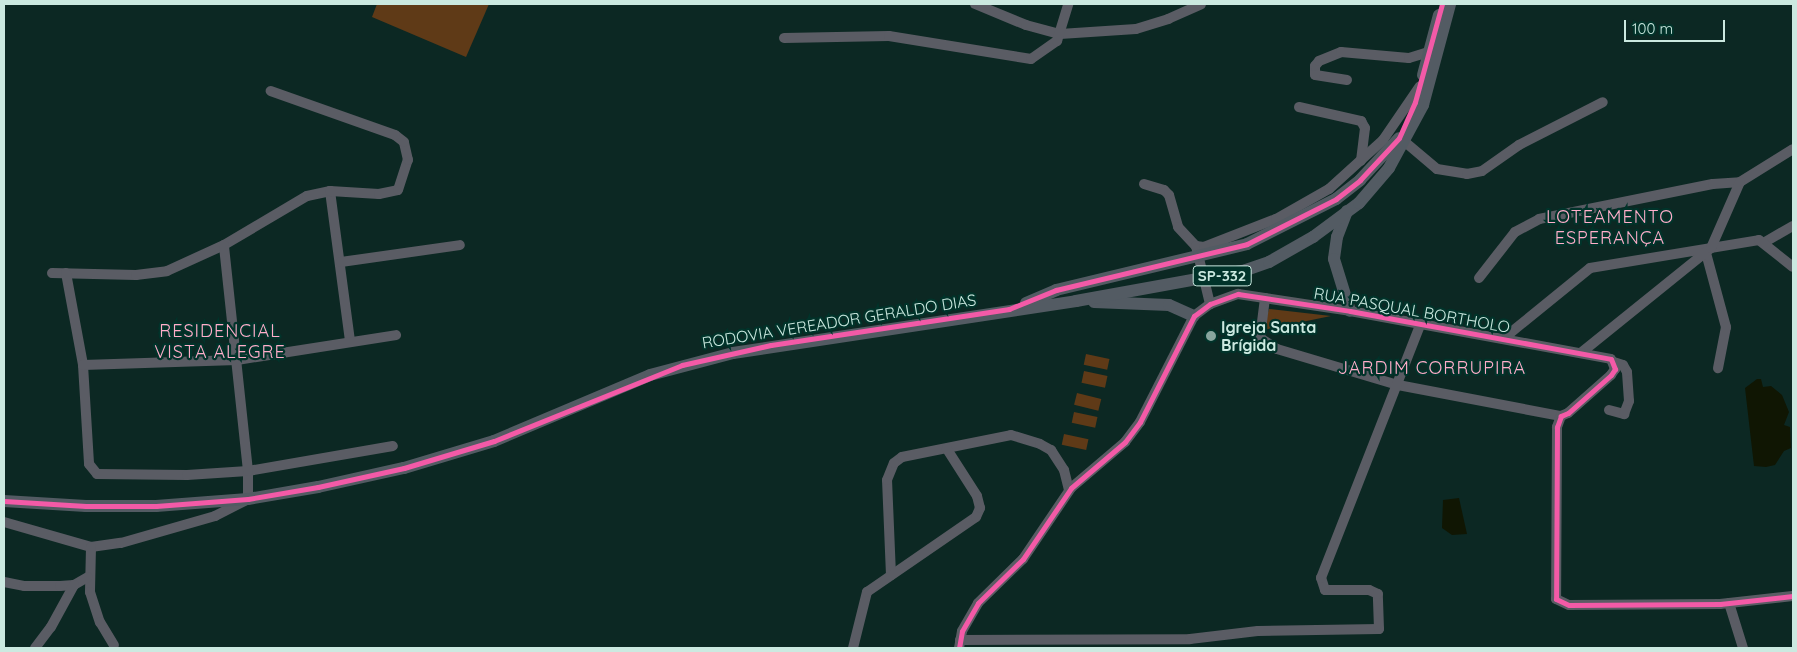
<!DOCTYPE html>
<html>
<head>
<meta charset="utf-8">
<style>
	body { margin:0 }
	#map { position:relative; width:1797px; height:652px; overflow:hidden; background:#0c2823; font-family:Quicksand,sans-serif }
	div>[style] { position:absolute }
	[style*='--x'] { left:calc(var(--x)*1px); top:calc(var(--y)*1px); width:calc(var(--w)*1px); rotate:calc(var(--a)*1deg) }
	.green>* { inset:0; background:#5f3a17; transform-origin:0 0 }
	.water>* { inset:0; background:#101603 }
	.minor>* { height:10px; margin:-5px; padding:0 5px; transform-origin:5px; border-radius:5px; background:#5a5c64 }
	.major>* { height:12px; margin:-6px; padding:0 6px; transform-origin:6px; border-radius:6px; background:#535b63 }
	.cycleway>* { height:5px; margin:-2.5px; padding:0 2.5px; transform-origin:2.5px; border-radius:2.5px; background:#f35aa7 }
	.dots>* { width:14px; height:14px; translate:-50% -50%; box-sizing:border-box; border:2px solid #01332a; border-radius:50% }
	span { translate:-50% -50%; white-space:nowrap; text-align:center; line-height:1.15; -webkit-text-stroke:4.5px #01332a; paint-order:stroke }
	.shield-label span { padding:1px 4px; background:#01332a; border:1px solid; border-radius:4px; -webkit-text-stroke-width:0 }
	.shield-label { font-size:15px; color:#cbe9e0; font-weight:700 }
	.street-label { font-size:16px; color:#cbe9e0 }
	.poi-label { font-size:16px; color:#cbe9e0; font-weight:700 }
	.left { translate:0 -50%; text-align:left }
	.neighbourhood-label { font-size:18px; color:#ffaeca; letter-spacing:1px }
	.frame { position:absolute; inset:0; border:5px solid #cbe9e0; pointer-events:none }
	.scale { position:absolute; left:1624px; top:20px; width:101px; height:22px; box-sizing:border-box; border:2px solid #cbe9e0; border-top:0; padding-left:6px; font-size:15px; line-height:18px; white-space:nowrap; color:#cbe9e0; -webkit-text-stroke:4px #01332a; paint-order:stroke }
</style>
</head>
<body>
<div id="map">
	<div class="green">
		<div style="clip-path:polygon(377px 4px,489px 4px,466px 57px,372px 17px)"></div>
		<div style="clip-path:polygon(1269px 309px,1331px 316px,1263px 330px)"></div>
		<div style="left:1086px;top:354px;width:24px;height:11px;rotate:12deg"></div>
		<div style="left:1084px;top:371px;width:24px;height:12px;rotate:12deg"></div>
		<div style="left:1077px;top:393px;width:25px;height:12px;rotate:14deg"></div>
		<div style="left:1074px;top:412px;width:24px;height:11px;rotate:12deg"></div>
		<div style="left:1064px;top:434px;width:25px;height:11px;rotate:12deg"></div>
	</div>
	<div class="water">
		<div style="clip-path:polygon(1757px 379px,1761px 379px,1763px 387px,1771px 386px,1782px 395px,1789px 412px,1784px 425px,1790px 427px,1791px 448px,1784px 451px,1775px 465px,1766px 467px,1754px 466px,1745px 388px)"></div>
		<div style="clip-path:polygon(1459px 498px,1467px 534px,1452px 535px,1442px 528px,1443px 500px)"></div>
	</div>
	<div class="minor">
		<div style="--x:975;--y:4;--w:55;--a:22.4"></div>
		<div style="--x:1026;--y:25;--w:35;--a:15"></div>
		<div style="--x:1060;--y:34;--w:76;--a:-3.8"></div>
		<div style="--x:1136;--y:29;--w:34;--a:-17"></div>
		<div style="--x:1168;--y:19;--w:36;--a:-24"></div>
		<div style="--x:784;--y:38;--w:105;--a:-1.1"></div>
		<div style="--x:889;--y:36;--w:144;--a:9.2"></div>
		<div style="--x:1031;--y:59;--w:32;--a:-35"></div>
		<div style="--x:1057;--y:41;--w:39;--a:-73"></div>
		<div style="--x:1347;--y:80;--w:32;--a:-171"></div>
		<div style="--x:1315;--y:75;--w:9;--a:-90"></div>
		<div style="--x:1315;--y:66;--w:6;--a:-51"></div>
		<div style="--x:1319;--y:61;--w:24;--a:-22"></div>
		<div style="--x:1341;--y:52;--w:68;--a:5"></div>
		<div style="--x:1409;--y:58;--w:21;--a:-17"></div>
		<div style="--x:1299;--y:107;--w:64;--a:12.7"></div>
		<div style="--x:1361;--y:121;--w:8;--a:60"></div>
		<div style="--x:1365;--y:128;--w:33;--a:97"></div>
		<div style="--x:1405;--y:142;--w:42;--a:40.2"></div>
		<div style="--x:1437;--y:169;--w:30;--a:9"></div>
		<div style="--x:1467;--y:174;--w:15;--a:-11"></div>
		<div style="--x:1482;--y:171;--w:45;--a:-35.1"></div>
		<div style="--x:1519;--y:145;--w:94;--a:-27.1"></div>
		<div style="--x:1144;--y:184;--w:21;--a:17"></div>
		<div style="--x:1164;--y:190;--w:7;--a:45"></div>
		<div style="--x:1169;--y:195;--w:33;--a:74"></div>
		<div style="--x:1178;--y:227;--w:26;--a:47"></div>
		<div style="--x:1196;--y:246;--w:60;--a:76.4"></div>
		<div style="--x:330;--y:191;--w:151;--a:82.4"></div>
		<div style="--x:1765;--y:242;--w:32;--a:-30"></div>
		<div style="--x:1196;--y:246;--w:8;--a:7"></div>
		<div style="--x:1204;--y:247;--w:77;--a:-21.3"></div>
		<div style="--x:1276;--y:219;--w:61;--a:-29.5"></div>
		<div style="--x:1329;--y:189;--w:73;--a:-42.2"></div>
		<div style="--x:1383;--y:140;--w:65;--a:-55.6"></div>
		<div style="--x:1706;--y:253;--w:77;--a:74.9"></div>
		<div style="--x:1726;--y:327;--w:42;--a:101"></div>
		<div style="--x:341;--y:262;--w:120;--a:-8.1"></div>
		<div style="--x:52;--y:273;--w:84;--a:1.4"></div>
		<div style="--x:136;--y:275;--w:31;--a:-7"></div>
		<div style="--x:167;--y:271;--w:63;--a:-24.5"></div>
		<div style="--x:224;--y:245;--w:96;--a:-30.6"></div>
		<div style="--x:307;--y:196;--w:24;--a:-12"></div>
		<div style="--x:330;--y:191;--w:49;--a:3.5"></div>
		<div style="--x:379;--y:194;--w:19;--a:-12"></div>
		<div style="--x:398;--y:190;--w:32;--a:-72"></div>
		<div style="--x:408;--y:160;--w:18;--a:-103"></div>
		<div style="--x:404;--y:142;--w:11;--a:-142"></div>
		<div style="--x:395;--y:135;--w:132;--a:-160.5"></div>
		<div style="--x:66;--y:273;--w:94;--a:79.5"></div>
		<div style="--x:83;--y:365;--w:99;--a:86.5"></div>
		<div style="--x:89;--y:464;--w:13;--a:51"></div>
		<div style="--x:97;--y:474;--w:90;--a:0.6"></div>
		<div style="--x:187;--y:475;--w:61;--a:-3.8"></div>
		<div style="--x:248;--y:471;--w:147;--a:-9.8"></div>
		<div style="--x:1479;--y:278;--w:58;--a:-52"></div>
		<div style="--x:1515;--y:232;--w:27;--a:-28"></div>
		<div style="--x:1539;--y:219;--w:177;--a:-11.4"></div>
		<div style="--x:1713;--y:184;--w:27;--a:-4"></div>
		<div style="--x:1740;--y:182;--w:62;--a:-31.9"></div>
		<div style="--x:1265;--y:298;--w:40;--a:97.1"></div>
		<div style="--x:1260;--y:338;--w:20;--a:33"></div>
		<div style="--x:1277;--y:349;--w:126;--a:16.6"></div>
		<div style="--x:1398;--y:385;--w:166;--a:10.8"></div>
		<div style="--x:1504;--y:338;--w:111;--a:-39.1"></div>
		<div style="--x:1590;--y:268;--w:171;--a:-9.4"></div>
		<div style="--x:1759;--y:240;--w:43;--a:38.5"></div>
		<div style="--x:1582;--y:352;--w:166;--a:-38.9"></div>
		<div style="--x:1711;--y:248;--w:72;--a:-66.3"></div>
		<div style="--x:83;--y:365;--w:154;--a:-1.9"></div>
		<div style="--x:237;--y:360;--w:161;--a:-8.9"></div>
		<div style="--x:1609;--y:410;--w:16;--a:15"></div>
		<div style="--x:1624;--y:414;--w:14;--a:-69"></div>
		<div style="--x:1629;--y:401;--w:29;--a:-94"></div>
		<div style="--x:1627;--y:372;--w:8;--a:-120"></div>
		<div style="--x:1623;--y:365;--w:9;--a:-162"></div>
		<div style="--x:4;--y:522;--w:91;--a:16"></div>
		<div style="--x:91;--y:547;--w:30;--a:-8"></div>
		<div style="--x:121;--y:543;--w:98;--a:-16"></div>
		<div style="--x:215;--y:516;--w:37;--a:-27"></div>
		<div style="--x:248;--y:499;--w:28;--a:-90"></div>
		<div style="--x:248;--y:471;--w:227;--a:-96.1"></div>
		<div style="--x:91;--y:547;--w:45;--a:91.3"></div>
		<div style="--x:90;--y:592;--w:32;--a:72"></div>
		<div style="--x:100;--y:622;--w:27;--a:59"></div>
		<div style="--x:891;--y:575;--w:95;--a:-92.4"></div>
		<div style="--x:887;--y:480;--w:18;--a:-68"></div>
		<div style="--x:894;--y:463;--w:10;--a:-37"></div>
		<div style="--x:902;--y:457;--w:111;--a:-11.4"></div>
		<div style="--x:1011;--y:435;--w:30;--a:17"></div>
		<div style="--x:1040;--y:444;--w:13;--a:29"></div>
		<div style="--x:1051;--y:450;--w:24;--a:57"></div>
		<div style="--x:1064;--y:470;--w:21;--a:76"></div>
		<div style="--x:4;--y:582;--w:20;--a:11"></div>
		<div style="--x:24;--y:586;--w:36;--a:0"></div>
		<div style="--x:60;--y:586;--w:14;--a:-4"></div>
		<div style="--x:74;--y:585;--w:16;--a:-30"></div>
		<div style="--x:1729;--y:603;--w:47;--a:72.7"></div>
		<div style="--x:960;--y:640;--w:230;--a:-0.2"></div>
		<div style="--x:1190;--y:639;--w:68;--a:-6.7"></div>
		<div style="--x:1258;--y:631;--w:121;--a:-0.9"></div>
		<div style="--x:1379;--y:629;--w:35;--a:-92"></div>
		<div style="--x:1378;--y:594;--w:10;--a:-156"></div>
		<div style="--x:1369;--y:590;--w:44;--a:180"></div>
		<div style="--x:1325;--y:590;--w:13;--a:-108"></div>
		<div style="--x:1321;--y:578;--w:272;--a:-68.6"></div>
		<div style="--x:35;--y:648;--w:26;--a:-53"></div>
		<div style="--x:51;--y:627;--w:48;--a:-61.3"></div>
		<div style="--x:853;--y:648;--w:58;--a:-76"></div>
		<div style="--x:867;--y:592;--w:132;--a:-34.5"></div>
		<div style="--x:976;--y:517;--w:10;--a:-66"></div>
		<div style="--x:980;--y:508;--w:12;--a:-104"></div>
		<div style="--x:977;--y:496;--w:56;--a:-122.6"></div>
		<div style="--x:959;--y:648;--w:17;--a:-80"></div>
		<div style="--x:962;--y:631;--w:32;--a:-60"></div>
		<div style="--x:978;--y:603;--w:63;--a:-44.4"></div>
		<div style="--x:1023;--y:559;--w:86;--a:-55.9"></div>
		<div style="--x:1071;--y:488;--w:71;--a:-40.4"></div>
		<div style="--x:1125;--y:442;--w:25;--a:-53"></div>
		<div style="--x:1140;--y:422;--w:119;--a:-63"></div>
		<div style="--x:1194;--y:316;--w:20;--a:-37"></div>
		<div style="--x:1210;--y:304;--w:30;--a:-20"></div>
		<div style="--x:1238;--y:294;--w:113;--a:8.6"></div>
		<div style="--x:1350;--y:311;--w:265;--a:10.4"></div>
		<div style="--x:1611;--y:359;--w:11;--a:68"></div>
		<div style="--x:1615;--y:369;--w:7;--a:124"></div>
		<div style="--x:1611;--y:375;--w:57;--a:138.5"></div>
		<div style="--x:1568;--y:413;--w:8;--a:157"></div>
		<div style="--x:1561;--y:416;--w:12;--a:110"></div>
		<div style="--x:1557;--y:427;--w:172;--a:90.3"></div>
		<div style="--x:1556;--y:599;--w:14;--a:25"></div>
		<div style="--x:1569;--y:605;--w:151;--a:-0.4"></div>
		<div style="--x:1720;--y:604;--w:73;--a:-6.3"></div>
	</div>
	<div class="major">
		<div style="--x:1423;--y:75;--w:62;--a:-75.1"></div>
		<div style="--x:1347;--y:211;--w:28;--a:111"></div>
		<div style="--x:1337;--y:237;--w:22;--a:98"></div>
		<div style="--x:1334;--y:259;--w:54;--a:72.9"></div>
		<div style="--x:1094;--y:302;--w:75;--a:2.3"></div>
		<div style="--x:1169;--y:305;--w:27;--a:24"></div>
		<div style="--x:1026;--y:303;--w:33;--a:-23"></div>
		<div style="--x:1056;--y:290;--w:196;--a:-13.5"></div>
		<div style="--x:1247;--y:244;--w:100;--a:-26.8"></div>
		<div style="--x:1336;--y:199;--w:31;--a:-38"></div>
		<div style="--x:1360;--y:180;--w:57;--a:-47.1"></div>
		<div style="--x:4;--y:501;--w:82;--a:3.5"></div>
		<div style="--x:86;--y:506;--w:70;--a:0"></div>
		<div style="--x:156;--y:506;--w:92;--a:-4.4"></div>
		<div style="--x:248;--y:499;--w:71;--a:-9.7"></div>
		<div style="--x:318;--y:487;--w:88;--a:-12.5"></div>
		<div style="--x:404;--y:468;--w:94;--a:-16.7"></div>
		<div style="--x:494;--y:441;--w:169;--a:-22.9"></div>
		<div style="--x:650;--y:375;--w:86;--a:-14.8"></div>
		<div style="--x:733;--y:353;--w:347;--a:-8.6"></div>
		<div style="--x:1076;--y:301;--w:173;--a:-10.3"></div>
		<div style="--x:1246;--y:270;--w:24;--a:-19"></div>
		<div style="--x:1269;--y:262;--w:51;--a:-29.6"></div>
		<div style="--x:1313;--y:237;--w:57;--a:-36.5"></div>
		<div style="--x:1359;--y:203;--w:46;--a:-49.4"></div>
		<div style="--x:1389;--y:168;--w:72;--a:-61.6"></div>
		<div style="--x:1423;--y:105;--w:105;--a:-75"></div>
	</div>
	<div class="cycleway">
		<div style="--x:4;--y:501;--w:82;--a:3.5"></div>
		<div style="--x:86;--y:506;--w:70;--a:0"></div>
		<div style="--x:156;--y:506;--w:92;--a:-4.4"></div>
		<div style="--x:248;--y:499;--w:71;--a:-9.7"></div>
		<div style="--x:318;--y:487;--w:88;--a:-12.5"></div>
		<div style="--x:404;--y:468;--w:94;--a:-16.7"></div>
		<div style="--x:494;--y:441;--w:203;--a:-22"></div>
		<div style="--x:682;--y:365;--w:91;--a:-12.7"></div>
		<div style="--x:771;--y:345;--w:241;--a:-8.6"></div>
		<div style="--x:1009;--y:309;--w:51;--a:-22"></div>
		<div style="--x:1056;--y:290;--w:196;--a:-13.5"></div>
		<div style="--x:1247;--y:244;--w:100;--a:-26.8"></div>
		<div style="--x:1336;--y:199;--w:31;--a:-38"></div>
		<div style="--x:1360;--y:180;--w:57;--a:-47.1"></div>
		<div style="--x:1399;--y:138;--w:39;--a:-66"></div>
		<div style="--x:1415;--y:102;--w:102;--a:-74.6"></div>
		<div style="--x:959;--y:648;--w:17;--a:-80"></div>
		<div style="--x:962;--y:631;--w:32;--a:-60"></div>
		<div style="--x:978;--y:603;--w:63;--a:-44.4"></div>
		<div style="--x:1023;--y:559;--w:86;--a:-55.9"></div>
		<div style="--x:1071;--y:488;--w:71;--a:-40.4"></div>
		<div style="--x:1125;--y:442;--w:25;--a:-53"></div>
		<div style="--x:1140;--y:422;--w:119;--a:-63"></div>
		<div style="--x:1194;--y:316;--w:20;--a:-37"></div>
		<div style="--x:1210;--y:304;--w:30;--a:-20"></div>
		<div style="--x:1238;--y:294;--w:113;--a:8.6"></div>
		<div style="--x:1350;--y:311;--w:265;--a:10.4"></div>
		<div style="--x:1611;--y:359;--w:11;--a:68"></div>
		<div style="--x:1615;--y:369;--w:7;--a:124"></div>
		<div style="--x:1611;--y:375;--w:57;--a:138.5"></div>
		<div style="--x:1568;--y:413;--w:8;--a:157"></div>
		<div style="--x:1561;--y:416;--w:12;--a:110"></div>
		<div style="--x:1557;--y:427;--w:172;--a:90.3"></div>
		<div style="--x:1556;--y:599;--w:14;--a:25"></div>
		<div style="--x:1569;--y:605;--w:151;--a:-0.4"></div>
		<div style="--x:1720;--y:604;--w:73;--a:-6.3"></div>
	</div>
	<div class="dots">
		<div style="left:1211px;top:336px;background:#88a59e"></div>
	</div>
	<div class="shield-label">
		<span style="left:1222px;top:276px">SP-332</span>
	</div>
	<div class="street-label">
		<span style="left:1412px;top:310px;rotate:10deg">RUA PASQUAL BORTHOLO</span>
		<span style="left:839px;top:321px;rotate:-9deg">RODOVIA VEREADOR GERALDO DIAS</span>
	</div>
	<div class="poi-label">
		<span class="left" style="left:1221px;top:336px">Igreja Santa<br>Brígida</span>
	</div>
	<div class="neighbourhood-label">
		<span style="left:1610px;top:228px">LOTEAMENTO<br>ESPERANÇA</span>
		<span style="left:220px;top:342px">RESIDENCIAL<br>VISTA ALEGRE</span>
		<span style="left:1432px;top:368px">JARDIM CORRUPIRA</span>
	</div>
	<div class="frame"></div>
	<div class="scale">100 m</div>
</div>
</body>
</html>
